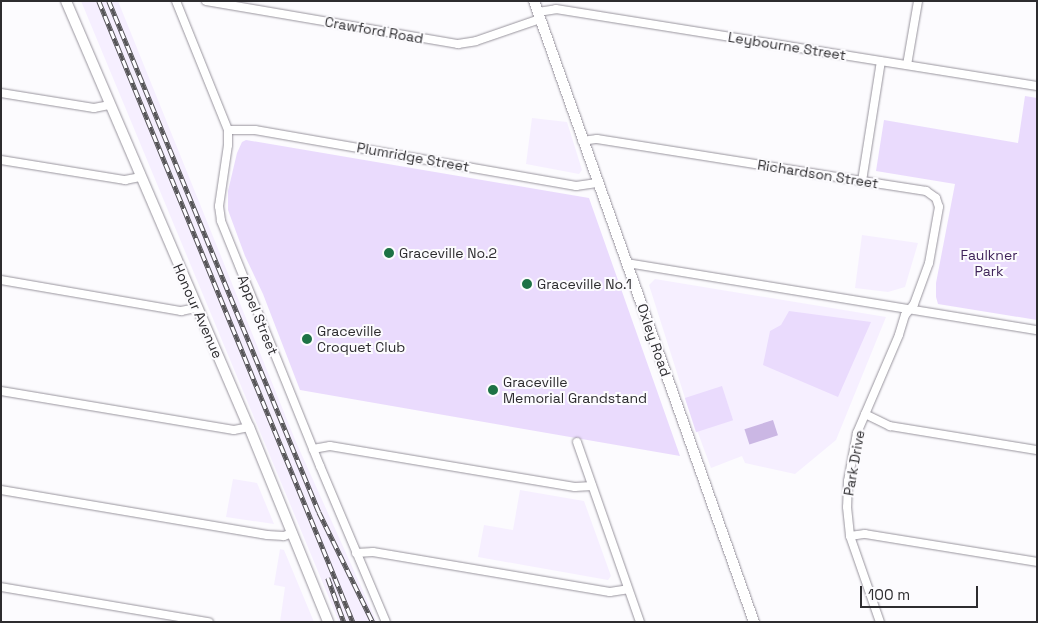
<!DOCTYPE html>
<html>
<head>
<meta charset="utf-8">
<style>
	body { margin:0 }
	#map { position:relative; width:1038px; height:623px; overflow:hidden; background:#fcfbfe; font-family:"Space Grotesk",sans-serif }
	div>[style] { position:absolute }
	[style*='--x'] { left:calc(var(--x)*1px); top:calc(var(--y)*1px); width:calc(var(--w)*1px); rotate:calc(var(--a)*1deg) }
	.built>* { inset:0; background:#f6efff }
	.green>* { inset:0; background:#eadbfd; transform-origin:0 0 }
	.water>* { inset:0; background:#cbb7e4; transform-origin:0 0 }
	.roads { filter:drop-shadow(0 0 1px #98949d) drop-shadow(0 0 1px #98949d) }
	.minor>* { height:8px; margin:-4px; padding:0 4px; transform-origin:4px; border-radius:4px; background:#fff }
	.major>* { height:10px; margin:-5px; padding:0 5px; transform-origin:5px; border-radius:5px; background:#fff }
	.rail>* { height:4.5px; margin-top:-2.25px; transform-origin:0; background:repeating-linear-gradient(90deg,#fcfbfe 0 8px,#565558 0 16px); box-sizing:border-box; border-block:1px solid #565558 }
	.dots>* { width:14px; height:14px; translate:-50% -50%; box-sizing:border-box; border:2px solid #fcfbfe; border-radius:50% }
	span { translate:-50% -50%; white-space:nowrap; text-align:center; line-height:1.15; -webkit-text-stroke:4px #fcfbfe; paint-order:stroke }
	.street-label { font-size:14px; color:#2d2c2f }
	.poi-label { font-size:14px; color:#2d2c2f }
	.left { translate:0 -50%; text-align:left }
	.park-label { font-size:14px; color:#40255b }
	.frame { position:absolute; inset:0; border:2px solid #2d2c2f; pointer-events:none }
	.scale { position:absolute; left:860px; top:586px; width:118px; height:22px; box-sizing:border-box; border:2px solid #2d2c2f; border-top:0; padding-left:6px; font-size:15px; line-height:18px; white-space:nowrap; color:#2d2c2f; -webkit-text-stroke:4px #fcfbfe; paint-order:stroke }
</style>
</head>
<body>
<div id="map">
	<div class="built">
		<div style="clip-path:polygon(81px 1px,118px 1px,296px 442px,377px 622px,339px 622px)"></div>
		<div style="clip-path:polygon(532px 118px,567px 122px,582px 170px,579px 174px,526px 164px)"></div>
		<div style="clip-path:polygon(862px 235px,918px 243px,905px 287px,888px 292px,855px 288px)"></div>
		<div style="clip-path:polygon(655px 279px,886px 317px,836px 440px,795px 474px,745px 463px,742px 456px,711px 468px,685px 398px,649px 285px)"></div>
		<div style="clip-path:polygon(233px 479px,257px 483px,274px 524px,226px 517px)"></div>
		<div style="clip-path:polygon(520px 490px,584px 501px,611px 576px,608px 580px,478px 557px,484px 525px,513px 530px)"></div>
		<div style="clip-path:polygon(280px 549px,284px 550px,314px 622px,280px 622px,285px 587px,274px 585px)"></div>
	</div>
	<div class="green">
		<div style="clip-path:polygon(1025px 96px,1037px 98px,1037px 320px,938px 304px,936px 297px,936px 283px,955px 184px,876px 171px,884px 120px,1018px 143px)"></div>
		<div style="clip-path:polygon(246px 140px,589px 198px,680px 456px,300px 390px,263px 294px,245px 256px,228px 210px,228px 191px,237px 153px,242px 142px)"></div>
		<div style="clip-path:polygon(789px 311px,871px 322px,838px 397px,763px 365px,770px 331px,781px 325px)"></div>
		<div style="left:722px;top:386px;width:36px;height:39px;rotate:72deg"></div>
	</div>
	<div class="water">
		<div style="left:773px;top:420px;width:16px;height:30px;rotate:72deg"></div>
	</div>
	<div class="roads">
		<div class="minor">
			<div style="--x:176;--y:1;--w:139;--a:68"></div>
			<div style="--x:228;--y:130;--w:15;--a:90"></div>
			<div style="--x:228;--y:145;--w:62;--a:98.4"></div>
			<div style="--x:219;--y:206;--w:15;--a:82"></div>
			<div style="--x:221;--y:221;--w:264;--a:68"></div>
			<div style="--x:320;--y:466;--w:169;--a:67.1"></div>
			<div style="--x:206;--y:1;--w:256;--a:9.7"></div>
			<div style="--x:458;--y:44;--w:18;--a:-9"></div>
			<div style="--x:476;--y:41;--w:68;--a:-19"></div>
			<div style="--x:538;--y:12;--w:18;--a:-9"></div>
			<div style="--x:556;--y:9;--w:487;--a:9.1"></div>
			<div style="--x:907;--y:65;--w:65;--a:-80.2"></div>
			<div style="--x:1;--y:93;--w:94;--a:9.2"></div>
			<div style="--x:94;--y:108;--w:15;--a:-11"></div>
			<div style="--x:228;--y:130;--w:27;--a:0"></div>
			<div style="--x:255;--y:130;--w:326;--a:9.9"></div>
			<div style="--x:576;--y:186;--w:21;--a:-8"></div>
			<div style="--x:582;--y:141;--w:15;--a:-8"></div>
			<div style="--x:597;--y:139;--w:268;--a:9"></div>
			<div style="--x:862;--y:181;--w:65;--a:8.9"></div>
			<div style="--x:926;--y:191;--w:12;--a:35"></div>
			<div style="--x:936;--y:198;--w:9;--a:72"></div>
			<div style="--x:939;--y:207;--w:57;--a:100.1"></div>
			<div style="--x:929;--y:263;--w:44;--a:110.1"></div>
			<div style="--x:914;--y:304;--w:14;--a:129"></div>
			<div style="--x:905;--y:315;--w:21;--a:107"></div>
			<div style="--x:899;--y:335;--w:107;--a:113.2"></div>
			<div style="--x:857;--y:433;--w:49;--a:100.6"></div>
			<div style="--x:848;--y:481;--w:26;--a:92"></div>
			<div style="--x:847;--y:507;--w:29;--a:84"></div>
			<div style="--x:850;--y:536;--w:91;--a:70.8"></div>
			<div style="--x:1;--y:160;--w:126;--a:9.2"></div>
			<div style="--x:125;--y:180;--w:15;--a:-11"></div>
			<div style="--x:862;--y:181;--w:121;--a:-81"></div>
			<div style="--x:627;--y:263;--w:415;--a:9.3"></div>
			<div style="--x:1;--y:280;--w:183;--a:9.8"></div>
			<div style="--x:181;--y:311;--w:16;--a:-11"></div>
			<div style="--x:1;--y:391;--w:236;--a:9.5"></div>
			<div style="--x:234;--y:430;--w:15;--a:-11"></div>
			<div style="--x:865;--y:414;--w:28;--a:26"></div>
			<div style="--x:890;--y:426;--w:149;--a:9.3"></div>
			<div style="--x:577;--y:442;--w:191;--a:70.7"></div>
			<div style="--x:313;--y:449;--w:17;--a:-10"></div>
			<div style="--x:330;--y:446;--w:248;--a:9.5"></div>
			<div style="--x:575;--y:487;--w:17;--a:-3"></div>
			<div style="--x:1;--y:490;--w:270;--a:9.6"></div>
			<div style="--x:267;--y:535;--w:17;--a:3"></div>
			<div style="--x:284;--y:536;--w:9;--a:-21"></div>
			<div style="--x:850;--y:536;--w:15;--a:-8"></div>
			<div style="--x:865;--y:534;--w:174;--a:9.2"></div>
			<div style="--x:356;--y:553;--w:17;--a:-3"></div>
			<div style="--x:373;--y:552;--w:240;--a:9.6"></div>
			<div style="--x:610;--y:592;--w:18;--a:-9"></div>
			<div style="--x:1;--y:587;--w:211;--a:9.6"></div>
		</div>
		<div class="major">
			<div style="--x:66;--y:1;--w:464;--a:66.8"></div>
			<div style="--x:249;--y:427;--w:210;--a:67.9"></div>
			<div style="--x:534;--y:1;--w:659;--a:70.49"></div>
		</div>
	</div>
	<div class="rail">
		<div style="--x:99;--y:1;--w:671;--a:67.75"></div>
		<div style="--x:109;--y:1;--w:552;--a:67.66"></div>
		<div style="--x:319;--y:512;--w:123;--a:63.9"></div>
		<div style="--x:328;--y:578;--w:47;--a:70"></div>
	</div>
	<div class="dots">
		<div style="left:389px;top:253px;background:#1d7245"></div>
		<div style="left:527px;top:284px;background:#1d7245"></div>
		<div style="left:307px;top:339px;background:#1d7245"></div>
		<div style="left:493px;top:390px;background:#1d7245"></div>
	</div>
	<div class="street-label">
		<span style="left:374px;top:30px;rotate:10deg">Crawford Road</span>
		<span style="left:787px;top:46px;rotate:9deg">Leybourne Street</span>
		<span style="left:413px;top:157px;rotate:10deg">Plumridge Street</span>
		<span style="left:818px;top:174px;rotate:9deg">Richardson Street</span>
		<span style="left:198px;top:311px;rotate:66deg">Honour Avenue</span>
		<span style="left:258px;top:315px;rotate:68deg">Appel Street</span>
		<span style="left:654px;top:340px;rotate:71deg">Oxley Road</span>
		<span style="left:854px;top:463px;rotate:-80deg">Park Drive</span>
	</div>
	<div class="poi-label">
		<span class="left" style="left:399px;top:253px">Graceville No.2</span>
		<span class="left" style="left:537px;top:284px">Graceville No.1</span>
		<span class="left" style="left:317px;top:339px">Graceville<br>Croquet Club</span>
		<span class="left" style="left:503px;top:390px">Graceville<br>Memorial Grandstand</span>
	</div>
	<div class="park-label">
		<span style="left:989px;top:263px">Faulkner<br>Park</span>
	</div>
	<div class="frame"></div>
	<div class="scale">100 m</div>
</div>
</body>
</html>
